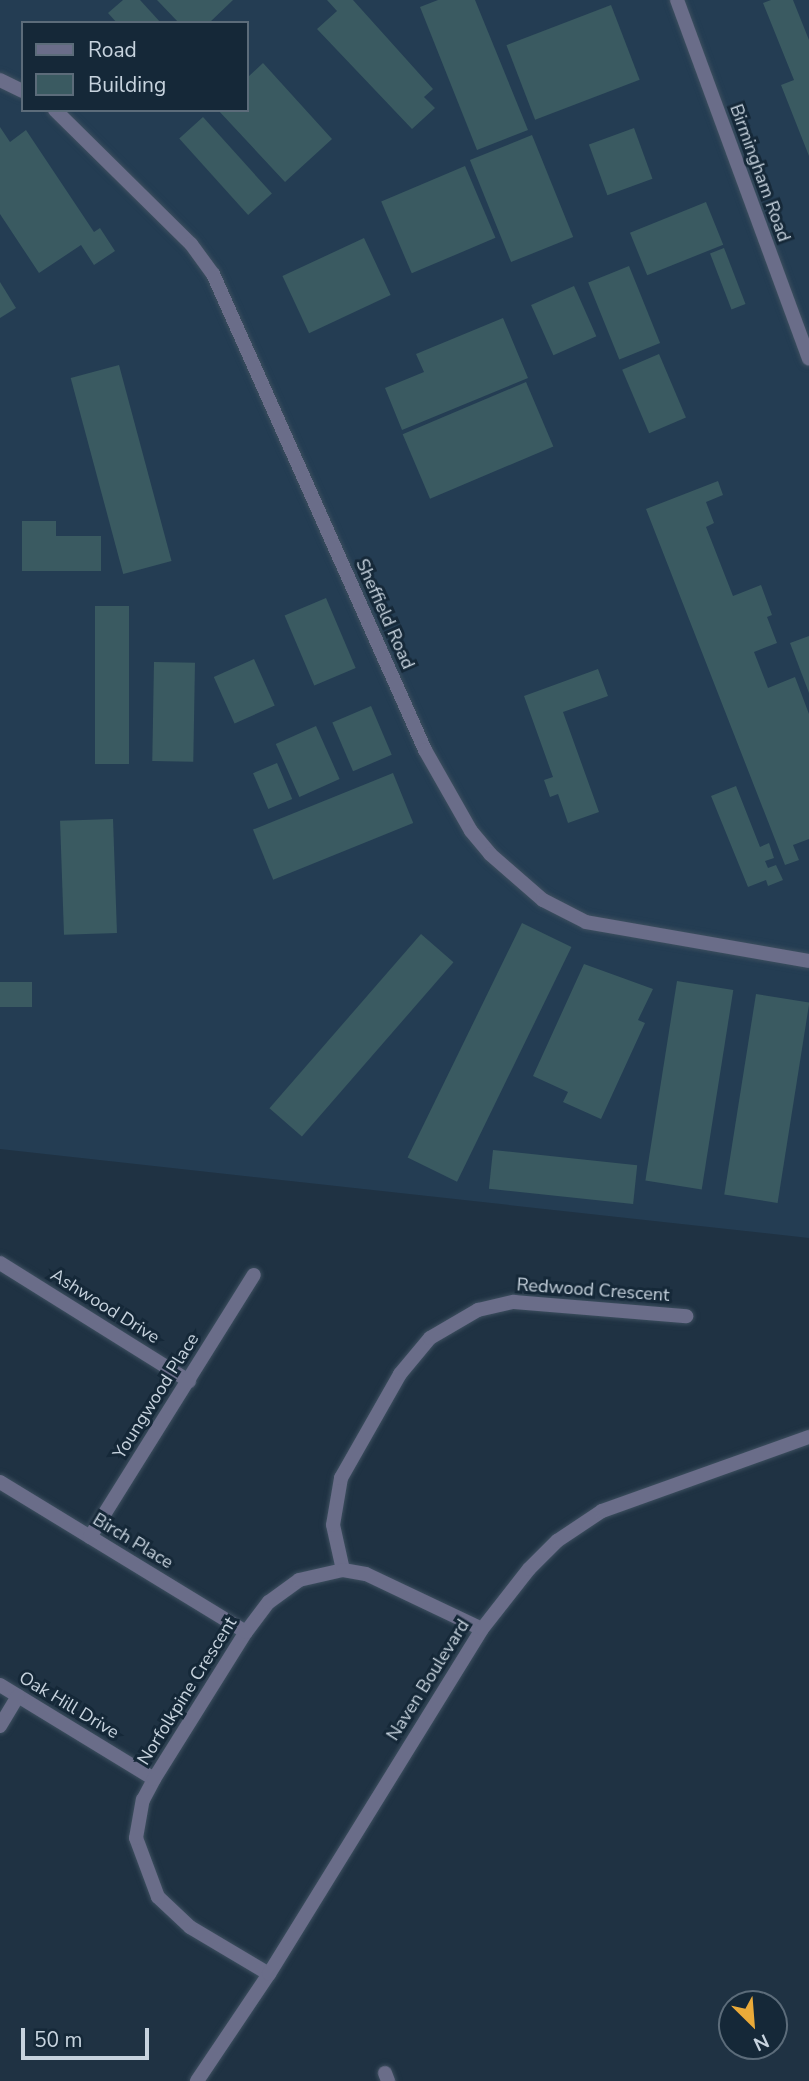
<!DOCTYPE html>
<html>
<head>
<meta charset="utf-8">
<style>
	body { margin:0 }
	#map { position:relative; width:809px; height:2081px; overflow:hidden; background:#1f3243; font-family:"Nunito Sans",sans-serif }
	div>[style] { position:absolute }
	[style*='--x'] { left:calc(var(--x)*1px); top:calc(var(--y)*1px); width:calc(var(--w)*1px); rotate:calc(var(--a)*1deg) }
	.built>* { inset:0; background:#243d53 }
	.building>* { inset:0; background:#3a5a61; transform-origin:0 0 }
	.roads { filter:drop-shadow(0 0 2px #3d4f5f) drop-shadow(0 0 2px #3d4f5f) }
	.minor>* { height:14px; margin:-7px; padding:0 7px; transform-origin:7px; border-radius:7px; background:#6a6d89 }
	.tertiary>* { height:14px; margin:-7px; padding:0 7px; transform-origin:7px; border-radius:7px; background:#6a6d89 }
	span { translate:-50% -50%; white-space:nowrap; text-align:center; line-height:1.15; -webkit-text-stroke:6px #152838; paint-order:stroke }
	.street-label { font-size:18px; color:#c7d3de }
	.legend { position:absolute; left:21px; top:21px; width:228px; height:91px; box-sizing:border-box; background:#152838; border:2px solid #5c6c7a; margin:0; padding:9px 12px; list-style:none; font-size:21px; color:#c7d3de }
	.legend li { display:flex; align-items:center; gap:14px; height:35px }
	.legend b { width:35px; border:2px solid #5c6c7a }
	.north { position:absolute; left:718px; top:1990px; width:70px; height:70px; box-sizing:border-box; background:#152838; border:2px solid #5c6c7a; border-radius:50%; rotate:155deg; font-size:19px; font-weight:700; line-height:28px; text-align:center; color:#c7d3de }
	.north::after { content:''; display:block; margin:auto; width:24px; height:32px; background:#eaaa39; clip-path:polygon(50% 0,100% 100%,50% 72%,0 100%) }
	.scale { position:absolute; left:21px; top:2028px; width:128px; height:32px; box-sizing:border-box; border:4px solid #c7d3de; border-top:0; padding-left:9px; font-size:21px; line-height:24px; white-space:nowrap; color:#c7d3de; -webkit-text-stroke:5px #152838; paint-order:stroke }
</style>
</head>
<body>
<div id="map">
	<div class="built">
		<div style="clip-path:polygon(evenodd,0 0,809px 0,809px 1238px,0 1149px,0 0,23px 23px,247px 23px,247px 110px,23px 110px,23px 23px)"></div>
	</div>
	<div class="building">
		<div style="clip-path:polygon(123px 0,140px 0,161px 23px,117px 23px,108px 13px)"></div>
		<div style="clip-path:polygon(157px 0,233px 0,209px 23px,179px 23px)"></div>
		<div style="clip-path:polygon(327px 0,353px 0,433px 89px,424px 97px,435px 108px,412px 129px,317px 29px,337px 11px)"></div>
		<div style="clip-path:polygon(438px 0,475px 0,528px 130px,477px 150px,420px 7px)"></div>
		<div style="clip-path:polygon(771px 0,793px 0,809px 40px,809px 156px,781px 85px,794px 80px,763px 3px)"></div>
		<div style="left:611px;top:5px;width:80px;height:112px;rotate:69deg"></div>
		<div style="clip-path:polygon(263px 63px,332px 139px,285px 182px,218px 110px,247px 110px,247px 78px)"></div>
		<div style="left:203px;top:117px;width:103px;height:32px;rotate:48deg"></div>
		<div style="clip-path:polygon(0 127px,10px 142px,26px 130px,94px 232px,100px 228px,115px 251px,94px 265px,81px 245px,39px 273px,0 214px)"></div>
		<div style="left:634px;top:128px;width:54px;height:48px;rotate:70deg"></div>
		<div style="left:532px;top:135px;width:110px;height:67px;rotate:68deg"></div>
		<div style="left:465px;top:166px;width:78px;height:91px;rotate:67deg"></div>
		<div style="left:706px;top:202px;width:46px;height:82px;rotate:68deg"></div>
		<div style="left:364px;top:238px;width:63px;height:90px;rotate:65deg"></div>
		<div style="left:724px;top:248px;width:60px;height:15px;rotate:69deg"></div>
		<div style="left:629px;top:266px;width:83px;height:44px;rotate:68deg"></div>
		<div style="clip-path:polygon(0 282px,16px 308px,0 318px)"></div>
		<div style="left:574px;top:286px;width:55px;height:47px;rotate:66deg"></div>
		<div style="clip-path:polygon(503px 318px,528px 378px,402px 430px,385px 388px,424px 372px,416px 354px)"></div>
		<div style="left:659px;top:354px;width:69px;height:40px;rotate:67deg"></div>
		<div style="left:119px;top:365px;width:203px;height:50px;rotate:75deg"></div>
		<div style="left:526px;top:382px;width:70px;height:134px;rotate:67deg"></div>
		<div style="clip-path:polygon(718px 481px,723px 495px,706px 502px,714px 523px,706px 527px,733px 596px,761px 585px,772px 615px,767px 617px,777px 643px,754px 652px,768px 688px,795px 677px,809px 714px,809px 839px,793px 845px,799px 860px,785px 865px,646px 509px)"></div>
		<div style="clip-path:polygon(22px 521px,56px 521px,56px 536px,101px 536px,101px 571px,22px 571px)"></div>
		<div style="left:326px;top:598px;width:76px;height:45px;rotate:67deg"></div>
		<div style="left:95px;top:606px;width:34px;height:158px"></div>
		<div style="clip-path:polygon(809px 636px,809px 693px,790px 643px)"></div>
		<div style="left:254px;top:659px;width:51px;height:44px;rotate:66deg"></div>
		<div style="left:154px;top:662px;width:41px;height:99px;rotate:1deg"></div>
		<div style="clip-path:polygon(598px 669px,608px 696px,563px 712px,599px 812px,568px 823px,558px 794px,550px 797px,544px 780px,553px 777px,524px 696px)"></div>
		<div style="left:371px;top:706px;width:53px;height:42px;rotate:67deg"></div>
		<div style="left:316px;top:726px;width:58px;height:44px;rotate:66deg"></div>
		<div style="left:277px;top:763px;width:39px;height:26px;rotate:67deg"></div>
		<div style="left:393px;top:773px;width:54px;height:151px;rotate:68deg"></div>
		<div style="clip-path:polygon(736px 786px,760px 847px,769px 843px,774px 858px,765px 861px,768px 868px,776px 865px,783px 880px,768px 886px,766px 880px,748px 887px,711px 796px)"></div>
		<div style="left:113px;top:819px;width:114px;height:53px;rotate:88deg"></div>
		<div style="left:522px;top:923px;width:55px;height:261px;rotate:26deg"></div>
		<div style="left:421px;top:934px;width:43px;height:231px;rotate:41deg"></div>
		<div style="clip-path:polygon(584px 964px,653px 989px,638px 1020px,645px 1023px,601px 1119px,563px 1102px,568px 1092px,533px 1076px)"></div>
		<div style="left:677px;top:981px;width:57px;height:202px;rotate:9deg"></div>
		<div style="left:0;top:982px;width:32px;height:25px"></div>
		<div style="left:756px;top:994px;width:54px;height:203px;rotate:9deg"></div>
		<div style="left:493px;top:1150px;width:145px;height:39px;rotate:6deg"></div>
	</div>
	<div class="roads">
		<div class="minor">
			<div style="--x:0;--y:80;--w:25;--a:26"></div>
			<div style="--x:55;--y:110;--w:191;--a:44.6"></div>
			<div style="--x:191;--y:244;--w:37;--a:54"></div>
			<div style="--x:213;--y:274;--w:521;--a:65.99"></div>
			<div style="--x:425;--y:750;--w:93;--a:60.4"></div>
			<div style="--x:471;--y:831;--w:30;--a:50"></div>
			<div style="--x:490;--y:854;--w:70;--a:41"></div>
			<div style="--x:543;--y:900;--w:48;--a:27.1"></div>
			<div style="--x:586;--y:922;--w:226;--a:9.9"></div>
			<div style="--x:0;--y:1263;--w:223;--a:32"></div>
			<div style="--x:0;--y:1482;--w:288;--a:31.4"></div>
			<div style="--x:90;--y:1537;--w:309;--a:-58"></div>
			<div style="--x:343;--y:1570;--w:46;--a:-102.5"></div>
			<div style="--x:333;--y:1525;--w:48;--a:-80.3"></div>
			<div style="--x:341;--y:1478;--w:120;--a:-60.4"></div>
			<div style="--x:400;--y:1374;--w:47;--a:-50.2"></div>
			<div style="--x:430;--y:1338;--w:56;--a:-30.3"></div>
			<div style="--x:478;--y:1310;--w:37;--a:-13"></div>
			<div style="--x:514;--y:1302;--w:173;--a:4.7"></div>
			<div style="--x:0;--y:1685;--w:180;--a:31.4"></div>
			<div style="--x:0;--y:1726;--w:35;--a:-59"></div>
			<div style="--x:269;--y:1974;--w:92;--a:-149.3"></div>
			<div style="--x:190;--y:1927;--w:44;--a:-136.8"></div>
			<div style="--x:158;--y:1897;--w:63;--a:-110.4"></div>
			<div style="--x:136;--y:1838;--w:39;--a:-80"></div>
			<div style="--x:143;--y:1800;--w:24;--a:-62"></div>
			<div style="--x:154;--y:1779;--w:173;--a:-58"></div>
			<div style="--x:246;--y:1632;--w:38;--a:-53"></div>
			<div style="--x:269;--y:1602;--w:37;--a:-36"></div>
			<div style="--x:299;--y:1580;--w:45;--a:-12.8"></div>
			<div style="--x:343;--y:1570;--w:23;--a:10"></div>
			<div style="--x:366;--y:1574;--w:128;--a:25.4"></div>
			<div style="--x:385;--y:2073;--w:9;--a:69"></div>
			<div style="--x:197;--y:2081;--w:129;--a:-56.1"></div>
			<div style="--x:269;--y:1974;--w:405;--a:-58.3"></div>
			<div style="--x:482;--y:1629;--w:76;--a:-51.9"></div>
			<div style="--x:529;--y:1569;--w:40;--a:-45"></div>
			<div style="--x:557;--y:1541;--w:54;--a:-33.7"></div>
			<div style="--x:602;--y:1511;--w:220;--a:-19.7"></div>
		</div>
		<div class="tertiary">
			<div style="--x:677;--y:0;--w:382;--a:69.8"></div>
		</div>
	</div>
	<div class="street-label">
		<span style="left:760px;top:173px;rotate:70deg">Birmingham Road</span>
		<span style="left:385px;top:614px;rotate:66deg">Sheffield Road</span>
		<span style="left:593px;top:1290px;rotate:4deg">Redwood Crescent</span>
		<span style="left:105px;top:1306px;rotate:32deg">Ashwood Drive</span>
		<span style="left:156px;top:1396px;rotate:-58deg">Youngwood Place</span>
		<span style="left:133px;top:1541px;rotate:31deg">Birch Place</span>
		<span style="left:428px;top:1680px;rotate:-58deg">Naven Boulevard</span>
		<span style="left:187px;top:1691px;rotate:-58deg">Norfolkpine Crescent</span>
		<span style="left:69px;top:1705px;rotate:31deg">Oak Hill Drive</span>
	</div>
	<ul class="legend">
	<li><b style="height:9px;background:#6a6d89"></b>Road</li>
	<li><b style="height:19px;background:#3a5a61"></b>Building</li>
	</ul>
	<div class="north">N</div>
	<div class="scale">50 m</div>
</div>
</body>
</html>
